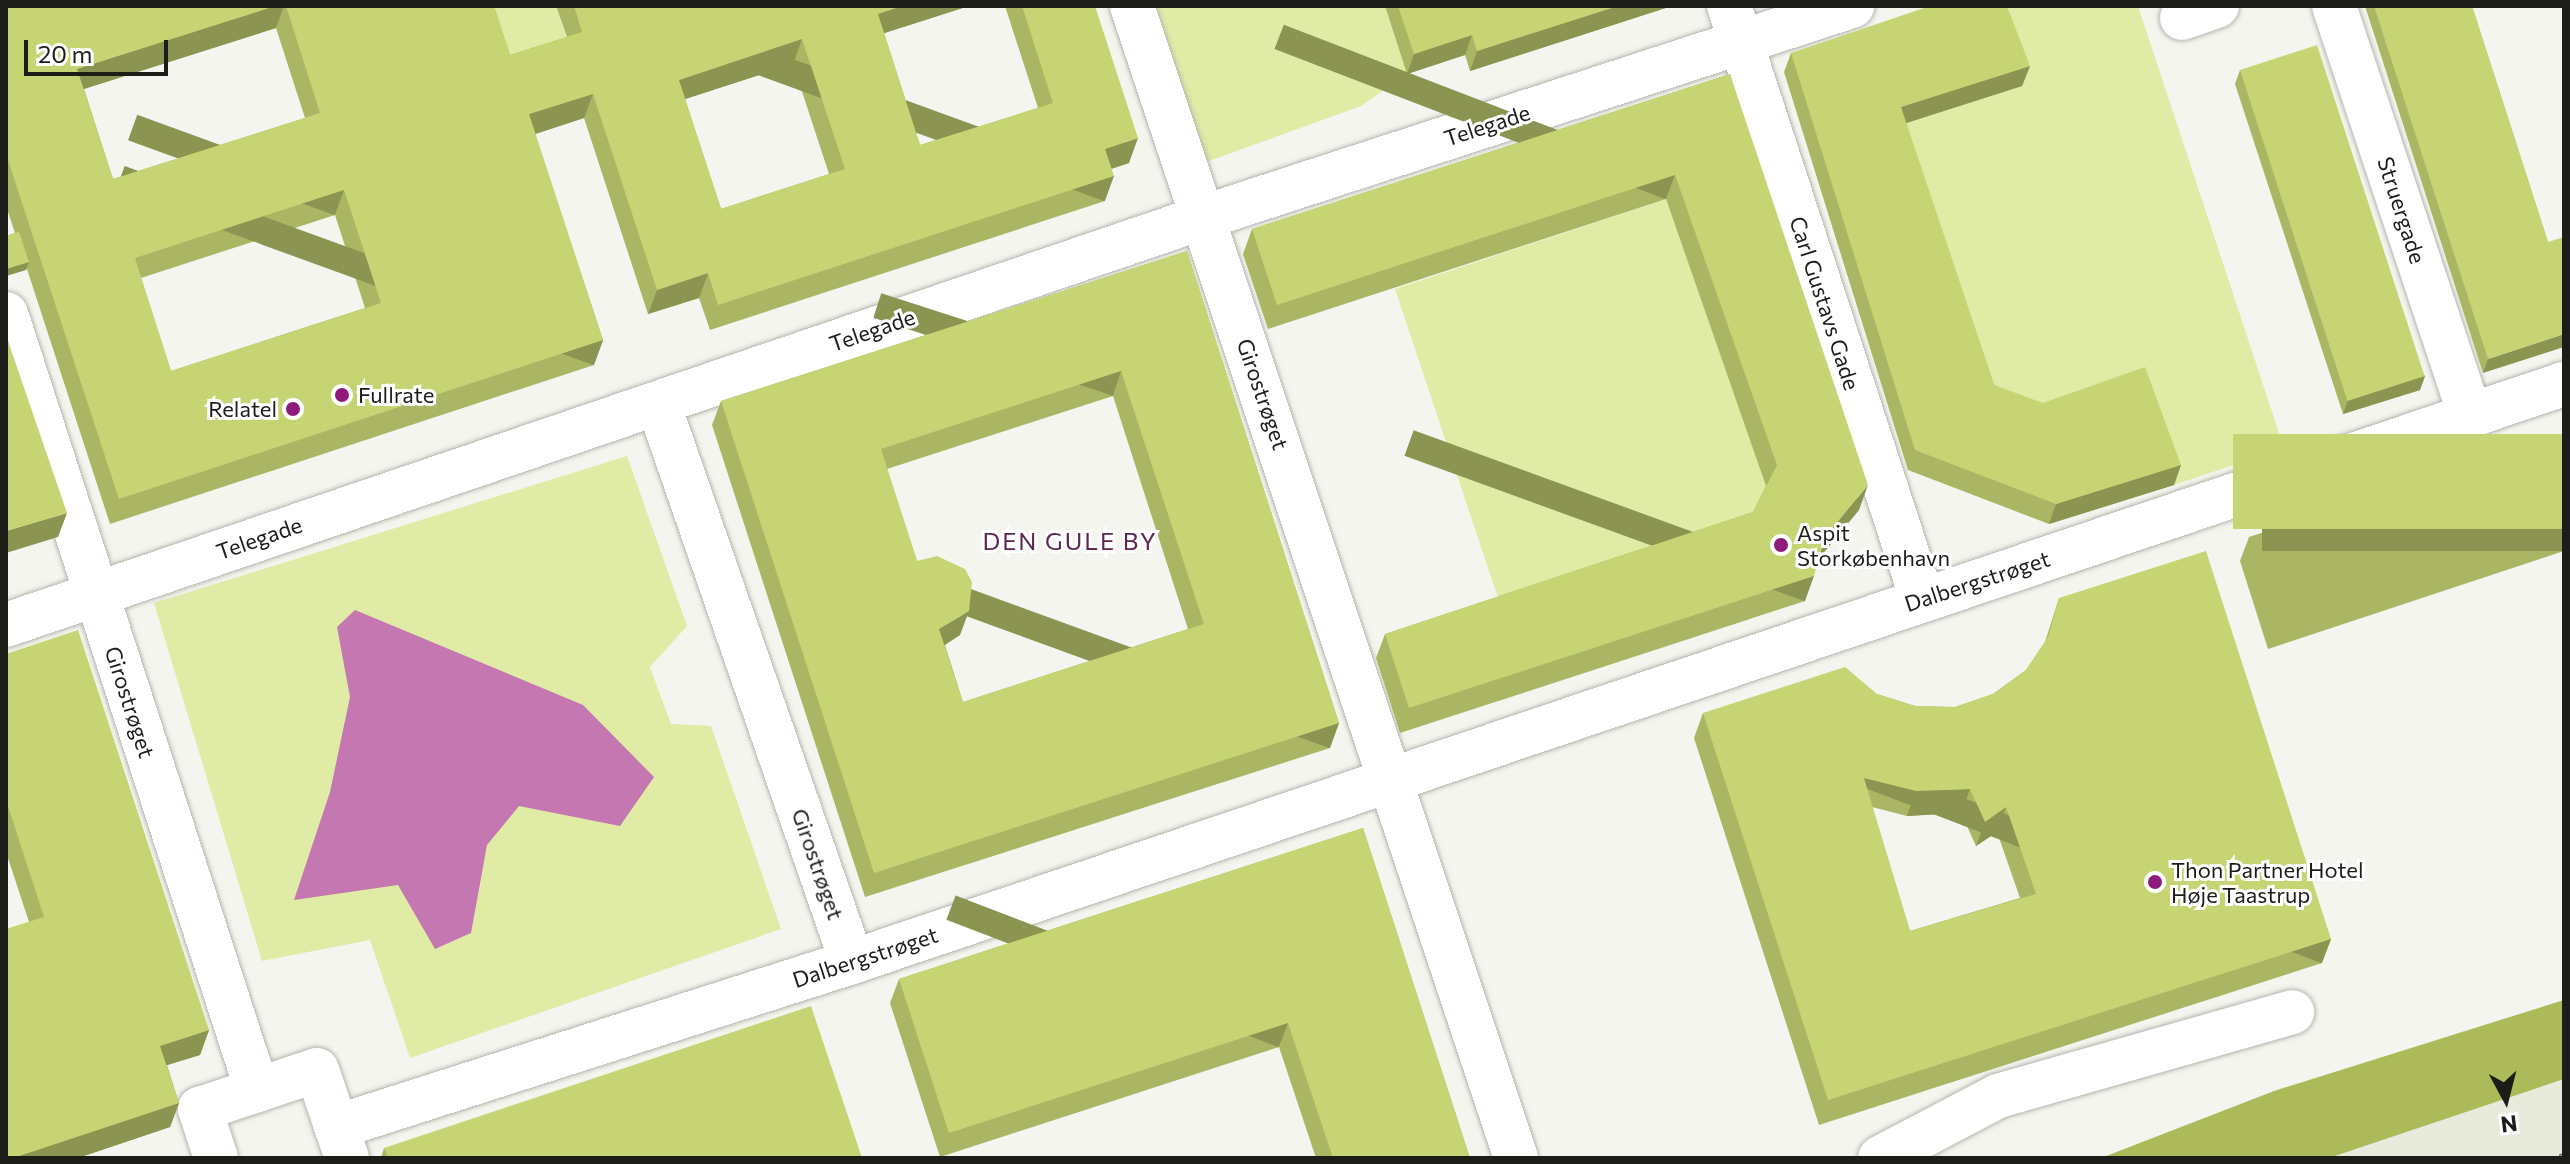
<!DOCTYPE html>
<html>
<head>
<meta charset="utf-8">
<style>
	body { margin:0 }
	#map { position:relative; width:2570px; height:1164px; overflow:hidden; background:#f4f5ee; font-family:Commissioner,sans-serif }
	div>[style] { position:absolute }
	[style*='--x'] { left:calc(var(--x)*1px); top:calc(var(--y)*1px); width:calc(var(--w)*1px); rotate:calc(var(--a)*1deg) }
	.built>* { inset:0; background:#e8ebdc }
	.green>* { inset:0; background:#e0eba6 }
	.forest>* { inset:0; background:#adba5a }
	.water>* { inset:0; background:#c477b1 }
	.roads { filter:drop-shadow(0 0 2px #b5b6af) drop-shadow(0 0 2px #b5b6af) }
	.minor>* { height:44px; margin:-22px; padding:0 22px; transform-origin:22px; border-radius:22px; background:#fff }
	.rail>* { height:9px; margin-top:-4.5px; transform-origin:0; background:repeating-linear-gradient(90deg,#fff 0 18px,#6a6b66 0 36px); box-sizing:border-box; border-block:2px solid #6a6b66 }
	.wall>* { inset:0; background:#abb664 }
	.shaded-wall>* { inset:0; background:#8b9451; transform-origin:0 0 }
	.building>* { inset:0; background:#c7d474; transform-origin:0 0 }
	.dots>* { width:22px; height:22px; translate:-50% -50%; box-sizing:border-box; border:4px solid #fff; border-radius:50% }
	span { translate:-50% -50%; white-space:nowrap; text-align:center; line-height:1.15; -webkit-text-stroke:6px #fff; paint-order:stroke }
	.street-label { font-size:22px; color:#1c1c19 }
	.poi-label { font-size:22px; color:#1c1c19 }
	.left { translate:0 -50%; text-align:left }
	.right { translate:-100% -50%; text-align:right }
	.neighbourhood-label { font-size:24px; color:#5d2651; letter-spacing:2px }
	.frame { position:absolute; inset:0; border:8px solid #1c1c19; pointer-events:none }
	.north { position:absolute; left:2466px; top:1060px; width:80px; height:80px; -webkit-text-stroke:6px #fff; paint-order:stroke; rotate:173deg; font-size:22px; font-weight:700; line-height:32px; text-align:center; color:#1c1c19 }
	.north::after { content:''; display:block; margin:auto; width:28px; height:36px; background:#1c1c19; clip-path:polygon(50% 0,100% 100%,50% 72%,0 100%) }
	.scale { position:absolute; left:24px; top:40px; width:144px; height:36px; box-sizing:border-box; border:4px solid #1c1c19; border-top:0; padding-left:10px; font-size:24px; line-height:28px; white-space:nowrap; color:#1c1c19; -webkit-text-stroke:6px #fff; paint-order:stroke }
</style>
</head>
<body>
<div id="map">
	<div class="built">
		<div style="clip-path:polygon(2564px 1079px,2564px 1158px,2329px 1158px)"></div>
	</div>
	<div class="green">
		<div style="clip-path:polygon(477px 6px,556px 6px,573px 56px,501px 80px)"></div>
		<div style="clip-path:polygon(1156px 6px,1385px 6px,1407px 74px,1361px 106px,1206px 162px)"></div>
		<div style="clip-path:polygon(1993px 6px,2138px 6px,2284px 448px,2174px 485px,2138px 387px,2036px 423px,1987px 405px,1894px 127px,2022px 86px)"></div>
		<div style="clip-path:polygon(1666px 199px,1768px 490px,1744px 537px,1504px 616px,1395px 289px)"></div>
		<div style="clip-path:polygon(627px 456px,687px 626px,650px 667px,671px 724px,711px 726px,781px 929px,410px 1058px,370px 940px,262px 961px,154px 603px)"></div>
	</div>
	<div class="forest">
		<div style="clip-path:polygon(2564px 1000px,2564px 1079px,2329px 1158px,2101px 1158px,2274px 1091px)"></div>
	</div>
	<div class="water">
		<div style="clip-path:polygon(355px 610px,583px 705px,654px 777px,620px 826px,519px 806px,487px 845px,471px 933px,435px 949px,398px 885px,294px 900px,330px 792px,350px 697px,337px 627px)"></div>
	</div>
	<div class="roads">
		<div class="minor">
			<div style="--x:1132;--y:6;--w:1214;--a:71.57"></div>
			<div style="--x:1729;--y:6;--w:624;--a:71.97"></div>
			<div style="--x:2334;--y:6;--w:430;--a:71.6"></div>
			<div style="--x:2182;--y:18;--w:37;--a:-19"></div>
			<div style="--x:6;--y:314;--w:816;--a:72.08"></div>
			<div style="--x:658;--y:403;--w:592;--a:70.86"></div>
			<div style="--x:6;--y:625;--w:1262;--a:-18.81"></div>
			<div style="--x:1201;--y:218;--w:685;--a:-18.04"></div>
			<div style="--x:336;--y:1127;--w:542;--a:-17.73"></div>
			<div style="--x:852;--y:962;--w:1807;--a:-18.66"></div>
			<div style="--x:216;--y:1158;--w:52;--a:-108.1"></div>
			<div style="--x:200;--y:1109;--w:123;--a:-18.4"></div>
			<div style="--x:317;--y:1070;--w:93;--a:71.2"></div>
			<div style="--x:1880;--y:1158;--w:133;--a:-27.7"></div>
			<div style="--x:1998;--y:1096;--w:306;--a:-15.9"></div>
		</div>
	</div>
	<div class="rail">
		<div style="--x:2560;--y:1158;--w:4;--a:-14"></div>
	</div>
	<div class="wall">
		<div style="clip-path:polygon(evenodd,6px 6px,494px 6px,510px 55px,567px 37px,556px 6px,969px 6px,884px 33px,920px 145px,1038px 108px,1005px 6px,1095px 6px,1129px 163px,1111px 169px,1105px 201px,710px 330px,699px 298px,648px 314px,584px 118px,535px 134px,603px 340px,594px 365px,110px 524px,27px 269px,6px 276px,6px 236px,15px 233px,6px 206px,6px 6px,276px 28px,305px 118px,113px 179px,84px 89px,276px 28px,6px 6px,793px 64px,829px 174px,721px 209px,685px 99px,793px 64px,6px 6px,335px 215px,365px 308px,171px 371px,141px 278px,335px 215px)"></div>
		<div style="clip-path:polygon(1385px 6px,1672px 6px,1470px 71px,1465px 55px,1407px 74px)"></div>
		<div style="clip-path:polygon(2365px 6px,2472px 6px,2548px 242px,2483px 373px)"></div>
		<div style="clip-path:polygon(1791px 53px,2030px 66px,2022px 86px,1906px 123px,1994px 385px,2181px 465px,2174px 485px,2049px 524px,1908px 470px,1784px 72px)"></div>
		<div style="clip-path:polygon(2240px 70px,2425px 376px,2420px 390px,2343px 414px,2235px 84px)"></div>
		<div style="clip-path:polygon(1730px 74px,1859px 510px,1819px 558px,1805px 601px,1400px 733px,1376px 658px,1385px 634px,1753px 512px,1766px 486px,1666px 199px,1268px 329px,1243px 254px,1252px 229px)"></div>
		<div style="clip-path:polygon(evenodd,1187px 251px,1339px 723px,1330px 748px,865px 897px,712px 425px,721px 401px,1187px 251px,1113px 396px,1188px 629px,963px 702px,945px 645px,960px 635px,917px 561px,887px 469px,1113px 396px)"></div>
		<div style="clip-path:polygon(2564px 434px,2564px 551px,2268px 649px,2240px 561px,2249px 537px)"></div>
		<div style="clip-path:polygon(evenodd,2059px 598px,2331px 939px,2322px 963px,1819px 1125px,1694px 738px,1703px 713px,1877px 694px,1915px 706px,1955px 707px,1993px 694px,2026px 670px,2045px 642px,2059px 598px,1872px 807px,1907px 816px,1961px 813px,1976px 846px,1997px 832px,2020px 898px,1910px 931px,1872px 807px)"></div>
		<div style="clip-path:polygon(6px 654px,209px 1030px,200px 1055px,167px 1065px,179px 1103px,170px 1127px,78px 1158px,6px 1158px,29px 922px,6px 852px)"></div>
		<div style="clip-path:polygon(1363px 828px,1470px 1158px,1316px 1158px,1279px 1047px,940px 1157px,890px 1003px,899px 979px)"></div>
		<div style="clip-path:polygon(384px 1148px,862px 1158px,381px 1158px)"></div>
	</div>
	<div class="shaded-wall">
		<div style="clip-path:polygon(275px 6px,284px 6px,276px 28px,68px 94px,77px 69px)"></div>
		<div style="clip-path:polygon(902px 6px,969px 6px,869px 38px,878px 14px)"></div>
		<div style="clip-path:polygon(1618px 6px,1672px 6px,1470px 71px,1477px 51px)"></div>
		<div style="clip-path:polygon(1472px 35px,1465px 55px,1407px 74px,1414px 54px)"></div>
		<div style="clip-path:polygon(802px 39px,793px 64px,670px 104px,679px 80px)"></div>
		<div style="clip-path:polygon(2030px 66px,2022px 86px,1894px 127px,1901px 107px)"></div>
		<div style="clip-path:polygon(593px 94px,584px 118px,520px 139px,529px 114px)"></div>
		<div style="clip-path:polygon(1138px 138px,1129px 163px,1096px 174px,1105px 149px)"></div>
		<div style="left:1675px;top:175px;width:26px;height:419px;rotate:111deg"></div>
		<div style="left:1114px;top:176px;width:27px;height:416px;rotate:110deg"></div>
		<div style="left:344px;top:190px;width:27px;height:220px;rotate:110deg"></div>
		<div style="clip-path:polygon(29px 262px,26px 270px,6px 276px,6px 269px)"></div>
		<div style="clip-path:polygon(708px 273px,699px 298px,648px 314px,657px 290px)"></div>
		<div style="clip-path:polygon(2564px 334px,2564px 347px,2483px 373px,2488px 359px)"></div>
		<div style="left:603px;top:340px;width:27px;height:509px;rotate:110deg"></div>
		<div style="left:1121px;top:371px;width:26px;height:252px;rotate:108deg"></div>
		<div style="clip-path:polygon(2425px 376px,2420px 390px,2343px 414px,2348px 400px)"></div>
		<div style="clip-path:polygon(2181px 465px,2174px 485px,2049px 524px,2056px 504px)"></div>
		<div style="clip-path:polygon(1868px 485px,1859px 510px,1816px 562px,1825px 537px)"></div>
		<div style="clip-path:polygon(67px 513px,58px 537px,6px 553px,6px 531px)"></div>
		<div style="left:2564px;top:529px;width:22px;height:302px;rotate:90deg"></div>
		<div style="left:1814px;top:576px;width:27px;height:426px;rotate:110deg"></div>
		<div style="clip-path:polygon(969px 611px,960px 635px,930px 654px,939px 629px)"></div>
		<div style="left:1339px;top:723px;width:27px;height:489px;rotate:110deg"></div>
		<div style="clip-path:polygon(1970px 789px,1961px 813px,1907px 816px,1916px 791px)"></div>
		<div style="clip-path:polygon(2006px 807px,1997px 832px,1976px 846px,1985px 822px)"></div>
		<div style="left:2331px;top:939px;width:26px;height:528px;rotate:111deg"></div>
		<div style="left:1288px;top:1023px;width:26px;height:356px;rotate:111deg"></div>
		<div style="clip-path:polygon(209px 1030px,200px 1055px,151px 1070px,160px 1046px)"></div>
		<div style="clip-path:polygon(179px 1103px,170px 1127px,78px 1158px,13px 1158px)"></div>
	</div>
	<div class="building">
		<div style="clip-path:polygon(evenodd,6px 6px,275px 6px,77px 69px,113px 179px,320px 113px,286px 6px,494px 6px,510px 55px,582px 32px,574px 6px,902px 6px,878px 14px,920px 145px,1053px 103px,1022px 6px,1095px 6px,1138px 138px,1105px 149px,1114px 176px,718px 305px,708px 273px,657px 290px,593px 94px,529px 114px,603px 340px,119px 499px,6px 154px,6px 6px,802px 39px,845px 169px,721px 209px,679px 80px,802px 39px,6px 6px,344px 190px,381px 303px,171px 371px,135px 258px,344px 190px)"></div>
		<div style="clip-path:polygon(1398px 6px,1618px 6px,1477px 51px,1472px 35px,1414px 54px)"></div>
		<div style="clip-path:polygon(1930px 6px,2007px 6px,2030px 66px,1901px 107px,1994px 385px,2043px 403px,2145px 367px,2181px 465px,2056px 504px,1915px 450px,1791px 53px)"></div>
		<div style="clip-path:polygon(2374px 6px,2472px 6px,2548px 242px,2564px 237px,2564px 334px,2488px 359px)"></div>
		<div style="left:2317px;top:45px;width:348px;height:81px;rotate:72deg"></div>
		<div style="clip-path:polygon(1730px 74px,1868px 485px,1825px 537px,1814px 576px,1409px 708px,1385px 634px,1753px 512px,1777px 465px,1675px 175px,1277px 305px,1252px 229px)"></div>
		<div style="clip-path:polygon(19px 232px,29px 262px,6px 269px,6px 236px)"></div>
		<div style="clip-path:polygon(evenodd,1187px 251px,1339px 723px,874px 873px,721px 401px,1187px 251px,1121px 371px,1204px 624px,963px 702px,939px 629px,969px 611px,972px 582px,965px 569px,937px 556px,917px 561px,881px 449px,1121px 371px)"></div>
		<div style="clip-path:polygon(6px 335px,67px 513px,6px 531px)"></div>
		<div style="left:2564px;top:434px;width:95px;height:331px;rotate:90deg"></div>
		<div style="clip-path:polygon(evenodd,2206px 551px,2331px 939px,1828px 1100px,1703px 713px,1845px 667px,1877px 694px,1915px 706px,1955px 707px,1993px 694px,2026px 670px,2048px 637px,2059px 598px,2206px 551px,1864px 778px,1916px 791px,1970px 789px,1985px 822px,2006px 807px,2036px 894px,1910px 931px,1864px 778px)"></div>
		<div style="clip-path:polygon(78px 630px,209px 1030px,160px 1046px,179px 1103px,13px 1158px,6px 1158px,6px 929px,44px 917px,6px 800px,6px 654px)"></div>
		<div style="clip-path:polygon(1363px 828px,1470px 1158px,1333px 1158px,1288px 1023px,949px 1133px,899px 979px)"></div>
		<div style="clip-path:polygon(811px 1006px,862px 1158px,388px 1158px,384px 1148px)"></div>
	</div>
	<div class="dots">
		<div style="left:342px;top:395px;background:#8f1a7b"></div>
		<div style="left:293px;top:409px;background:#8f1a7b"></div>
		<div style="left:1781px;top:545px;background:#8f1a7b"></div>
		<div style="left:2155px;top:882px;background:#8f1a7b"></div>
	</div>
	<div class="street-label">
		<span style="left:1487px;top:125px;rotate:-18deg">Telegade</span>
		<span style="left:2402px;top:210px;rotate:72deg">Struergade</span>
		<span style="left:1825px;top:303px;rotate:72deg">Carl Gustavs Gade</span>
		<span style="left:872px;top:330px;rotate:-19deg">Telegade</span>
		<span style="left:1263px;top:394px;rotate:71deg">Girostrøget</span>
		<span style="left:259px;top:538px;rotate:-19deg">Telegade</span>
		<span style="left:1977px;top:581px;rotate:-18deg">Dalbergstrøget</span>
		<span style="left:130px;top:702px;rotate:72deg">Girostrøget</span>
		<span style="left:818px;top:864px;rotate:71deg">Girostrøget</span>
		<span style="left:865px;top:957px;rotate:-18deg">Dalbergstrøget</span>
	</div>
	<div class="poi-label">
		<span class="left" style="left:358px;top:395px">Fullrate</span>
		<span class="right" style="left:277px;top:409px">Relatel</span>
		<span class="left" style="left:1797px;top:545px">Aspit<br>Storkøbenhavn</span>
		<span class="left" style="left:2171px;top:882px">Thon Partner Hotel<br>Høje Taastrup</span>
	</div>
	<div class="neighbourhood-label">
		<span style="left:1070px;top:541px">DEN GULE BY</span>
	</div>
	<div class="frame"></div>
	<div class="north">N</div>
	<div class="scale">20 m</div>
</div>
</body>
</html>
